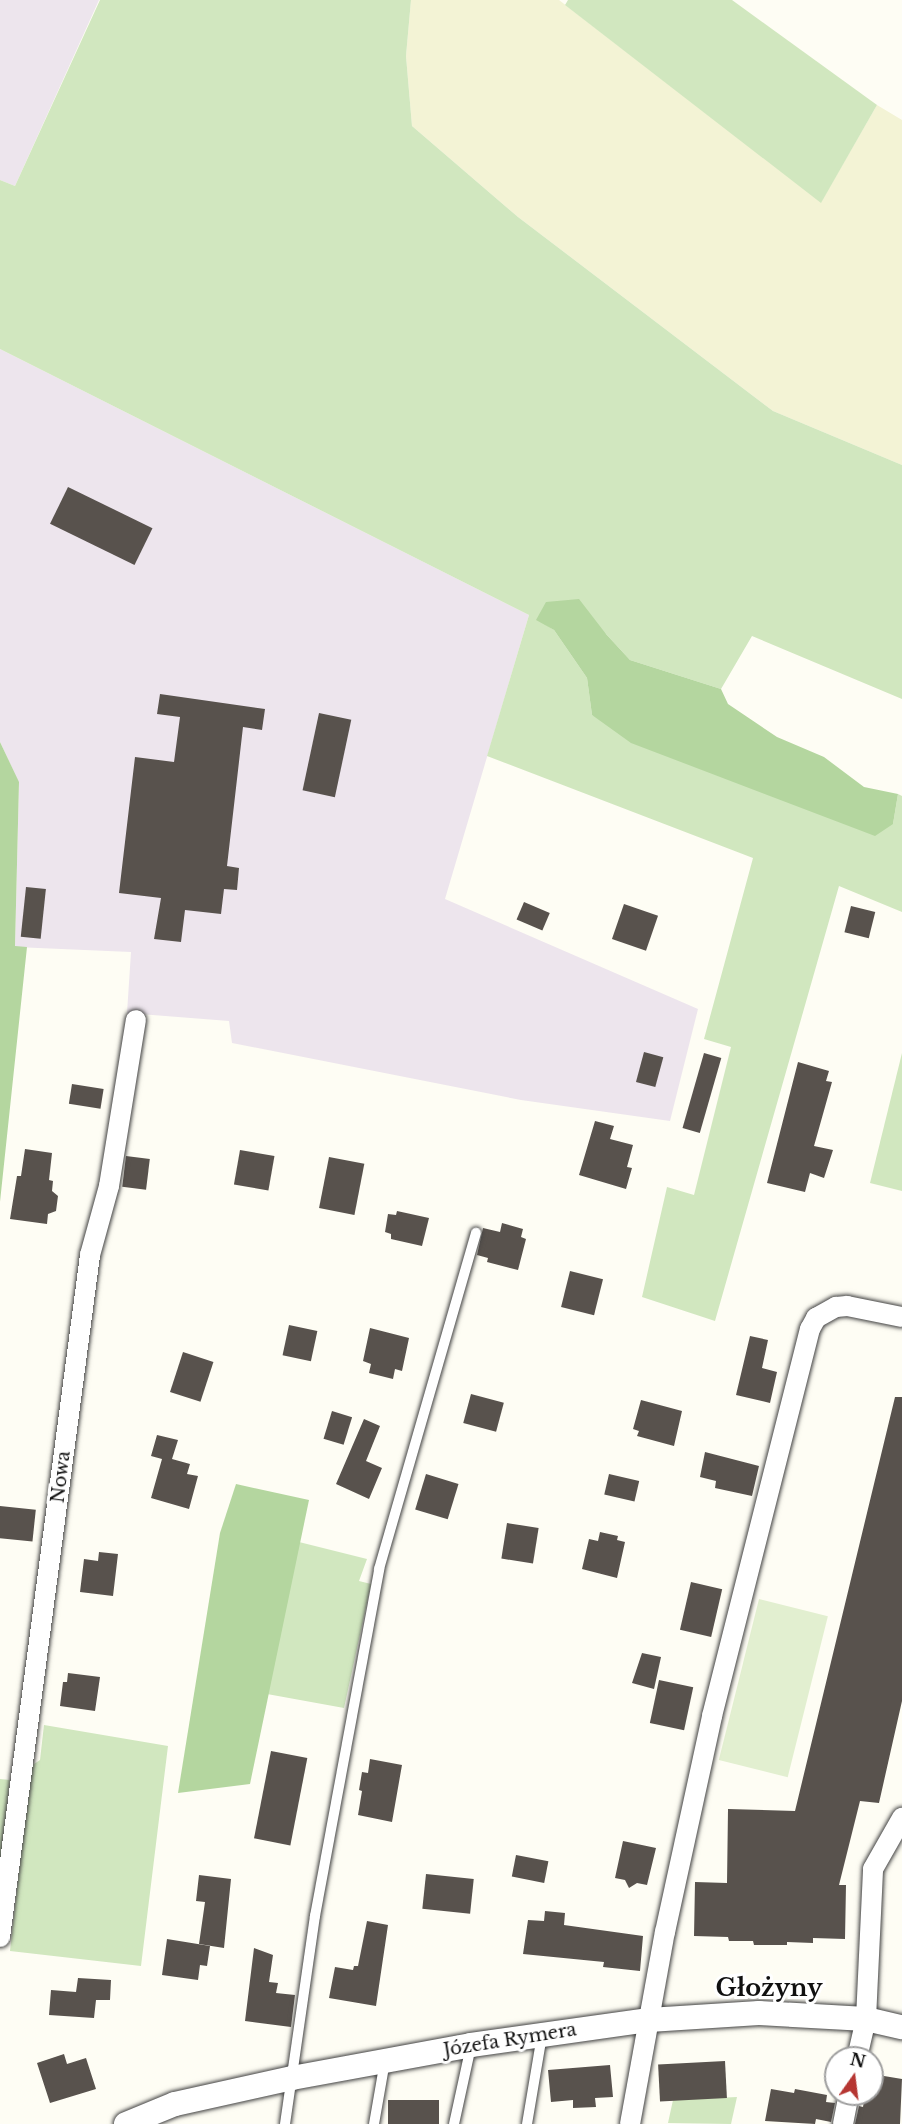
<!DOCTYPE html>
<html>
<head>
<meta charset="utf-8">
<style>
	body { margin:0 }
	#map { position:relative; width:902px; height:2124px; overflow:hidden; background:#fefdf4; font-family:"Libre Baskerville",serif }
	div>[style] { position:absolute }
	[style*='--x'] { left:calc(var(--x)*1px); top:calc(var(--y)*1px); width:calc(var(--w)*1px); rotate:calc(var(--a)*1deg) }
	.industrial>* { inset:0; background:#ede5ed }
	.farmland>* { inset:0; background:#f3f3d5 }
	.green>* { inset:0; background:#d1e7bf }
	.forest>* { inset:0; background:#b4d69f }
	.pitch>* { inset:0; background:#e2efd0; transform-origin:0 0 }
	.building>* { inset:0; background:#58524d; transform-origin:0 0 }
	.roads { filter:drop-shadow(0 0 2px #434343) drop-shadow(0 0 2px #434343) }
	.service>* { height:10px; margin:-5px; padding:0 5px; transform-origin:5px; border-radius:5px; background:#fff }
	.minor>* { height:20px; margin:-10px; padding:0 10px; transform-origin:10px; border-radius:10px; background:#fff }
	.tertiary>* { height:24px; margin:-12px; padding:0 12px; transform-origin:12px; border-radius:12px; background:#fff }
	span { translate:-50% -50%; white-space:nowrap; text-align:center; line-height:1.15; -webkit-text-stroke:6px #fff; paint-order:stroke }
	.street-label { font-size:18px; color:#101010 }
	.district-label { font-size:24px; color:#101010; font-weight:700 }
	.north { position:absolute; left:824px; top:2046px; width:60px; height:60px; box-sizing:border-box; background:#fff; border:2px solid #9f9f9f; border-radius:50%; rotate:14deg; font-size:16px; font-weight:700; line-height:24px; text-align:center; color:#101010 }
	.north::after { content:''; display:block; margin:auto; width:21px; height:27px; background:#b63632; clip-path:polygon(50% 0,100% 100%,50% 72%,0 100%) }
</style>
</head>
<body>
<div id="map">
	<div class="industrial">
		<div style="clip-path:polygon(0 0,99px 0,15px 186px,0 180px)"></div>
		<div style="clip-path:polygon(0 349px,529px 615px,445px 899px,698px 1009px,670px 1121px,521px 1100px,232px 1043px,229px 1021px,127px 1013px,131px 952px,15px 947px,19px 783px,0 742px)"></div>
	</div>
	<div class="farmland">
		<div style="clip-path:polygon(411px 0,559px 0,821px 202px,877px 105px,902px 120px,902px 465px,773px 411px,518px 217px,412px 126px,406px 56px)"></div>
	</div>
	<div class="green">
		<div style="clip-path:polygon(100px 0,411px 0,406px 56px,412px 126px,518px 217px,773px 411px,902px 465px,902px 699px,752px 636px,721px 689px,630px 660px,606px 634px,537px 619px,554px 630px,587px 678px,592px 715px,893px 824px,898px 794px,902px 796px,902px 912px,839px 886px,715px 1321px,642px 1297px,667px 1187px,694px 1195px,731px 1047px,704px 1039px,753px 858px,487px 756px,529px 615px,0 349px,0 180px,15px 186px)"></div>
		<div style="clip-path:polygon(568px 0,732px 0,877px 105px,821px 203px,565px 5px)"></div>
		<div style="clip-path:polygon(902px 1053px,902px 1191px,870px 1183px)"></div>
		<div style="clip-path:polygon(299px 1542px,367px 1559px,359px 1581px,371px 1584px,344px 1708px,267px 1694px)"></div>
		<div style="clip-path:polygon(44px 1725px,168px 1746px,141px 1966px,10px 1951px,31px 1766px,40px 1760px)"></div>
		<div style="clip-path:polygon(0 1779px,10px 1780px,0 1864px)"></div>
		<div style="clip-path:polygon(737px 2097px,731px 2124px,668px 2123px,673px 2100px)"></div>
	</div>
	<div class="forest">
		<div style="clip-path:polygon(579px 599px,606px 634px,630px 660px,721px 689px,728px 704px,777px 737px,824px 757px,864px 787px,898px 794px,893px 824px,875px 836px,631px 743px,592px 715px,587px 678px,554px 630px,536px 620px,546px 602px)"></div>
		<div style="clip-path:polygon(0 742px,19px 782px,15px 946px,27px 947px,0 1202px)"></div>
		<div style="clip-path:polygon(236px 1484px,309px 1500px,250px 1784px,178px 1793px,220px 1533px)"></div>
	</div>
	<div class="pitch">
		<div style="left:759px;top:1599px;width:71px;height:166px;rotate:14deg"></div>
	</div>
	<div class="building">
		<div style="left:68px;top:487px;width:94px;height:41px;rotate:26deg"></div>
		<div style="clip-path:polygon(160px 694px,265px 709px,262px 730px,243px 727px,227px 866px,239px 868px,237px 890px,224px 889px,221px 914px,185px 910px,181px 942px,154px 939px,161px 898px,119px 893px,135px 757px,174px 762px,180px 717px,157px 714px)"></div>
		<div style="left:319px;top:713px;width:33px;height:79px;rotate:12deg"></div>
		<div style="left:26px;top:887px;width:20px;height:50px;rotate:6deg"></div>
		<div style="left:524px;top:902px;width:28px;height:19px;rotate:23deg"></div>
		<div style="left:624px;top:904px;width:36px;height:37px;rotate:19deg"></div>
		<div style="left:851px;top:906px;width:25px;height:27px;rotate:14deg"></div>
		<div style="left:644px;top:1052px;width:20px;height:31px;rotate:15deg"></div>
		<div style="left:704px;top:1053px;width:18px;height:78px;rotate:16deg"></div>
		<div style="clip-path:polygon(798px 1062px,829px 1071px,826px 1081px,832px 1082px,814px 1146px,833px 1150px,824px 1178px,810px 1173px,805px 1192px,767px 1183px)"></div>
		<div style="left:72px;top:1084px;width:32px;height:20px;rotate:9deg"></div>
		<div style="clip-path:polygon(595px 1121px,614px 1126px,610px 1139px,633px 1145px,627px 1167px,632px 1168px,626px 1189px,579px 1175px)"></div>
		<div style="clip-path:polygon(25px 1149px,52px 1153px,49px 1180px,53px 1181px,52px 1191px,58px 1196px,56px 1211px,48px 1214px,47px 1224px,10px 1219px,17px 1176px,21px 1176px)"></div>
		<div style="left:240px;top:1150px;width:35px;height:35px;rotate:10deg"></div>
		<div style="left:126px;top:1156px;width:24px;height:31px;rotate:7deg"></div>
		<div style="left:329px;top:1157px;width:36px;height:52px;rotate:11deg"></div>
		<div style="clip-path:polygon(397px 1211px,429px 1218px,422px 1246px,391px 1239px,391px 1234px,385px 1232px,388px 1214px,396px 1215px)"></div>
		<div style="clip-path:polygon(502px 1223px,523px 1229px,521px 1237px,526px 1239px,518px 1270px,487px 1262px,488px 1258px,477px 1255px,483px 1228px,500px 1232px)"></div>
		<div style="left:570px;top:1271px;width:34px;height:37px;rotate:14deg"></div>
		<div style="left:289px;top:1325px;width:29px;height:31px;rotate:12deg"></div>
		<div style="clip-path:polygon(370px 1328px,409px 1338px,402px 1371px,395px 1369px,393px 1379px,369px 1373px,371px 1364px,363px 1361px)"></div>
		<div style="clip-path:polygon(750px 1336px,768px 1340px,762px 1368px,777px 1372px,770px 1403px,736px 1395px)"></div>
		<div style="left:183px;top:1352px;width:32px;height:42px;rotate:18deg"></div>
		<div style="left:471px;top:1394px;width:34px;height:30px;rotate:15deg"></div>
		<div style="clip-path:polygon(895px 1397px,902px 1397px,902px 1701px,879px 1803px,860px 1801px,839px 1885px,846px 1885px,845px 1939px,813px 1938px,813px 1943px,787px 1942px,787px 1945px,754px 1945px,753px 1941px,729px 1941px,728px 1937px,694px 1936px,695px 1882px,727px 1883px,728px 1809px,795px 1811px)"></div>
		<div style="clip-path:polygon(641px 1400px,682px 1411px,674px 1446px,637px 1436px,639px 1431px,633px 1429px)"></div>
		<div style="left:332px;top:1411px;width:21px;height:29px;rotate:17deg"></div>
		<div style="clip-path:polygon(364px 1419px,380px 1426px,366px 1461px,382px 1468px,369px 1499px,336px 1484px)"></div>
		<div style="clip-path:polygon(157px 1435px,178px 1440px,172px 1459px,190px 1464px,187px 1474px,198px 1476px,189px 1509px,151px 1498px,162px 1459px,151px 1456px)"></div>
		<div style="clip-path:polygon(705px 1452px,759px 1466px,752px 1496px,715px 1488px,716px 1481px,700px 1477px)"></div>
		<div style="left:426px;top:1474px;width:34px;height:37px;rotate:17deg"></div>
		<div style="left:609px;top:1474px;width:31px;height:21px;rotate:13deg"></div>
		<div style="left:0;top:1506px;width:36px;height:32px;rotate:6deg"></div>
		<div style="left:507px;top:1523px;width:32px;height:36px;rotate:9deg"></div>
		<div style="clip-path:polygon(600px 1532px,618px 1536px,617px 1540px,625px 1542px,617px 1578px,582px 1569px,589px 1539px,598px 1541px)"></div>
		<div style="clip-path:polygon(99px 1552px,118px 1554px,113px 1596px,80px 1592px,84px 1559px,98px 1561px)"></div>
		<div style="left:691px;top:1582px;width:32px;height:49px;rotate:13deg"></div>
		<div style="clip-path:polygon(642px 1653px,661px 1657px,654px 1689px,632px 1683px)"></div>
		<div style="clip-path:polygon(68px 1673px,100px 1677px,95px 1711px,60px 1706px,63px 1682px,67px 1682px)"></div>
		<div style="left:659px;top:1680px;width:35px;height:44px;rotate:12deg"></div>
		<div style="left:271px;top:1751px;width:37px;height:89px;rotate:11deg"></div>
		<div style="clip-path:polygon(370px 1759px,402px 1765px,392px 1822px,358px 1815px,362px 1791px,359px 1790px,362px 1772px,368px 1773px)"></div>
		<div style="clip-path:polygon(623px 1841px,656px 1848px,647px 1885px,637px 1883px,629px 1888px,625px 1880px,615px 1878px)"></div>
		<div style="left:516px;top:1855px;width:33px;height:22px;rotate:11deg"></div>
		<div style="left:426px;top:1874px;width:48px;height:35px;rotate:6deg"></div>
		<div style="clip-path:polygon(199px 1875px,231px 1879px,224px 1948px,199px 1944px,205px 1902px,196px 1901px)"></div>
		<div style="clip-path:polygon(545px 1911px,565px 1913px,564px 1925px,643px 1936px,640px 1971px,603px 1967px,604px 1962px,523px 1954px,528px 1920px,544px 1921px)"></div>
		<div style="clip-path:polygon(367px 1921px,388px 1925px,376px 2006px,329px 1998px,335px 1967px,353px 1970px,354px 1966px,358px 1966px)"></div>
		<div style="clip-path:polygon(167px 1939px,210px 1946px,207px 1966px,200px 1965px,198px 1980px,162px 1975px)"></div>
		<div style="clip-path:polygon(254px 1948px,273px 1955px,269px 1982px,278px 1983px,276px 1993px,295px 1995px,291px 2027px,245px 2021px)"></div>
		<div style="clip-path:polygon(78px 1978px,111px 1980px,110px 2000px,96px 2000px,94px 2018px,49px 2015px,51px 1990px,76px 1992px)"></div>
		<div style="clip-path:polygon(64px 2054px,67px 2064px,86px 2058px,96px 2089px,50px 2103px,37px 2063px)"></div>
		<div style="left:725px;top:2061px;width:37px;height:67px;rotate:87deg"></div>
		<div style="clip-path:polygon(610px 2065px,613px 2097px,595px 2098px,596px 2107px,573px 2108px,573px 2100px,551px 2102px,548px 2070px)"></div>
		<div style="clip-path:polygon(872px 2074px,902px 2079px,900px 2124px,855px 2124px,859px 2106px,863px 2107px,865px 2094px,872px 2094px)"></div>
		<div style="clip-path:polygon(771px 2089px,794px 2093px,795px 2089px,827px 2095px,826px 2102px,835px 2103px,831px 2122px,816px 2119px,815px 2124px,765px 2121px)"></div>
		<div style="left:388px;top:2100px;width:51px;height:24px"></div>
	</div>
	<div class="roads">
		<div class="service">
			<div style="--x:285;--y:2124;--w:210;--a:-81.8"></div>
			<div style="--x:315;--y:1916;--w:353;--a:-79.5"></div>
			<div style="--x:379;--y:1569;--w:350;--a:-73.9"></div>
			<div style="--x:374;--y:2124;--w:64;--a:-80.1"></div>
			<div style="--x:454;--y:2124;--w:80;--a:-77.7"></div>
			<div style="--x:527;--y:2124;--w:90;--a:-80.4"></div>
		</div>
		<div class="minor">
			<div style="--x:0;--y:1937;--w:688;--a:-82.48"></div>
			<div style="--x:90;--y:1255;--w:72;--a:-74.6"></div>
			<div style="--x:109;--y:1186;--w:168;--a:-80.8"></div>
			<div style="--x:857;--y:2058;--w:40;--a:-77"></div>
			<div style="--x:866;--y:2019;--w:150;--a:-87.3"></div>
			<div style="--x:873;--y:1869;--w:59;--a:-60.4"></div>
			<div style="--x:630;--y:2124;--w:195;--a:-79.7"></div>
			<div style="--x:665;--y:1932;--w:221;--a:-77.7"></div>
			<div style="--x:712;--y:1716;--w:399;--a:-75.8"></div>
			<div style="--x:810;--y:1329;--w:13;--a:-61"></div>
			<div style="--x:816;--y:1318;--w:23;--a:-29"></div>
			<div style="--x:836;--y:1307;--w:11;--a:-5"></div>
			<div style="--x:847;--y:1306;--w:56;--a:11.3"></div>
			<div style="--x:843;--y:2124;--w:31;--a:-79"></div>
		</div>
		<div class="tertiary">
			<div style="--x:126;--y:2124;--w:53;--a:-22.2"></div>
			<div style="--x:175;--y:2104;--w:120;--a:-12.5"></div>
			<div style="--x:292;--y:2078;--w:182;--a:-10.4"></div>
			<div style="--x:471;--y:2045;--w:180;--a:-8"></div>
			<div style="--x:649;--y:2020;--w:110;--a:-3.6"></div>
			<div style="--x:759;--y:2013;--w:107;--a:3.2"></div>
			<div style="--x:866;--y:2019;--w:37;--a:13"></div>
		</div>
	</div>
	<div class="street-label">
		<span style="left:61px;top:1477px;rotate:-83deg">Nowa</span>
		<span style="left:510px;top:2040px;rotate:-9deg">Józefa Rymera</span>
	</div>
	<div class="district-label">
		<span style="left:769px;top:1988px">Głożyny</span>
	</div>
	<div class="north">N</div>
</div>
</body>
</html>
